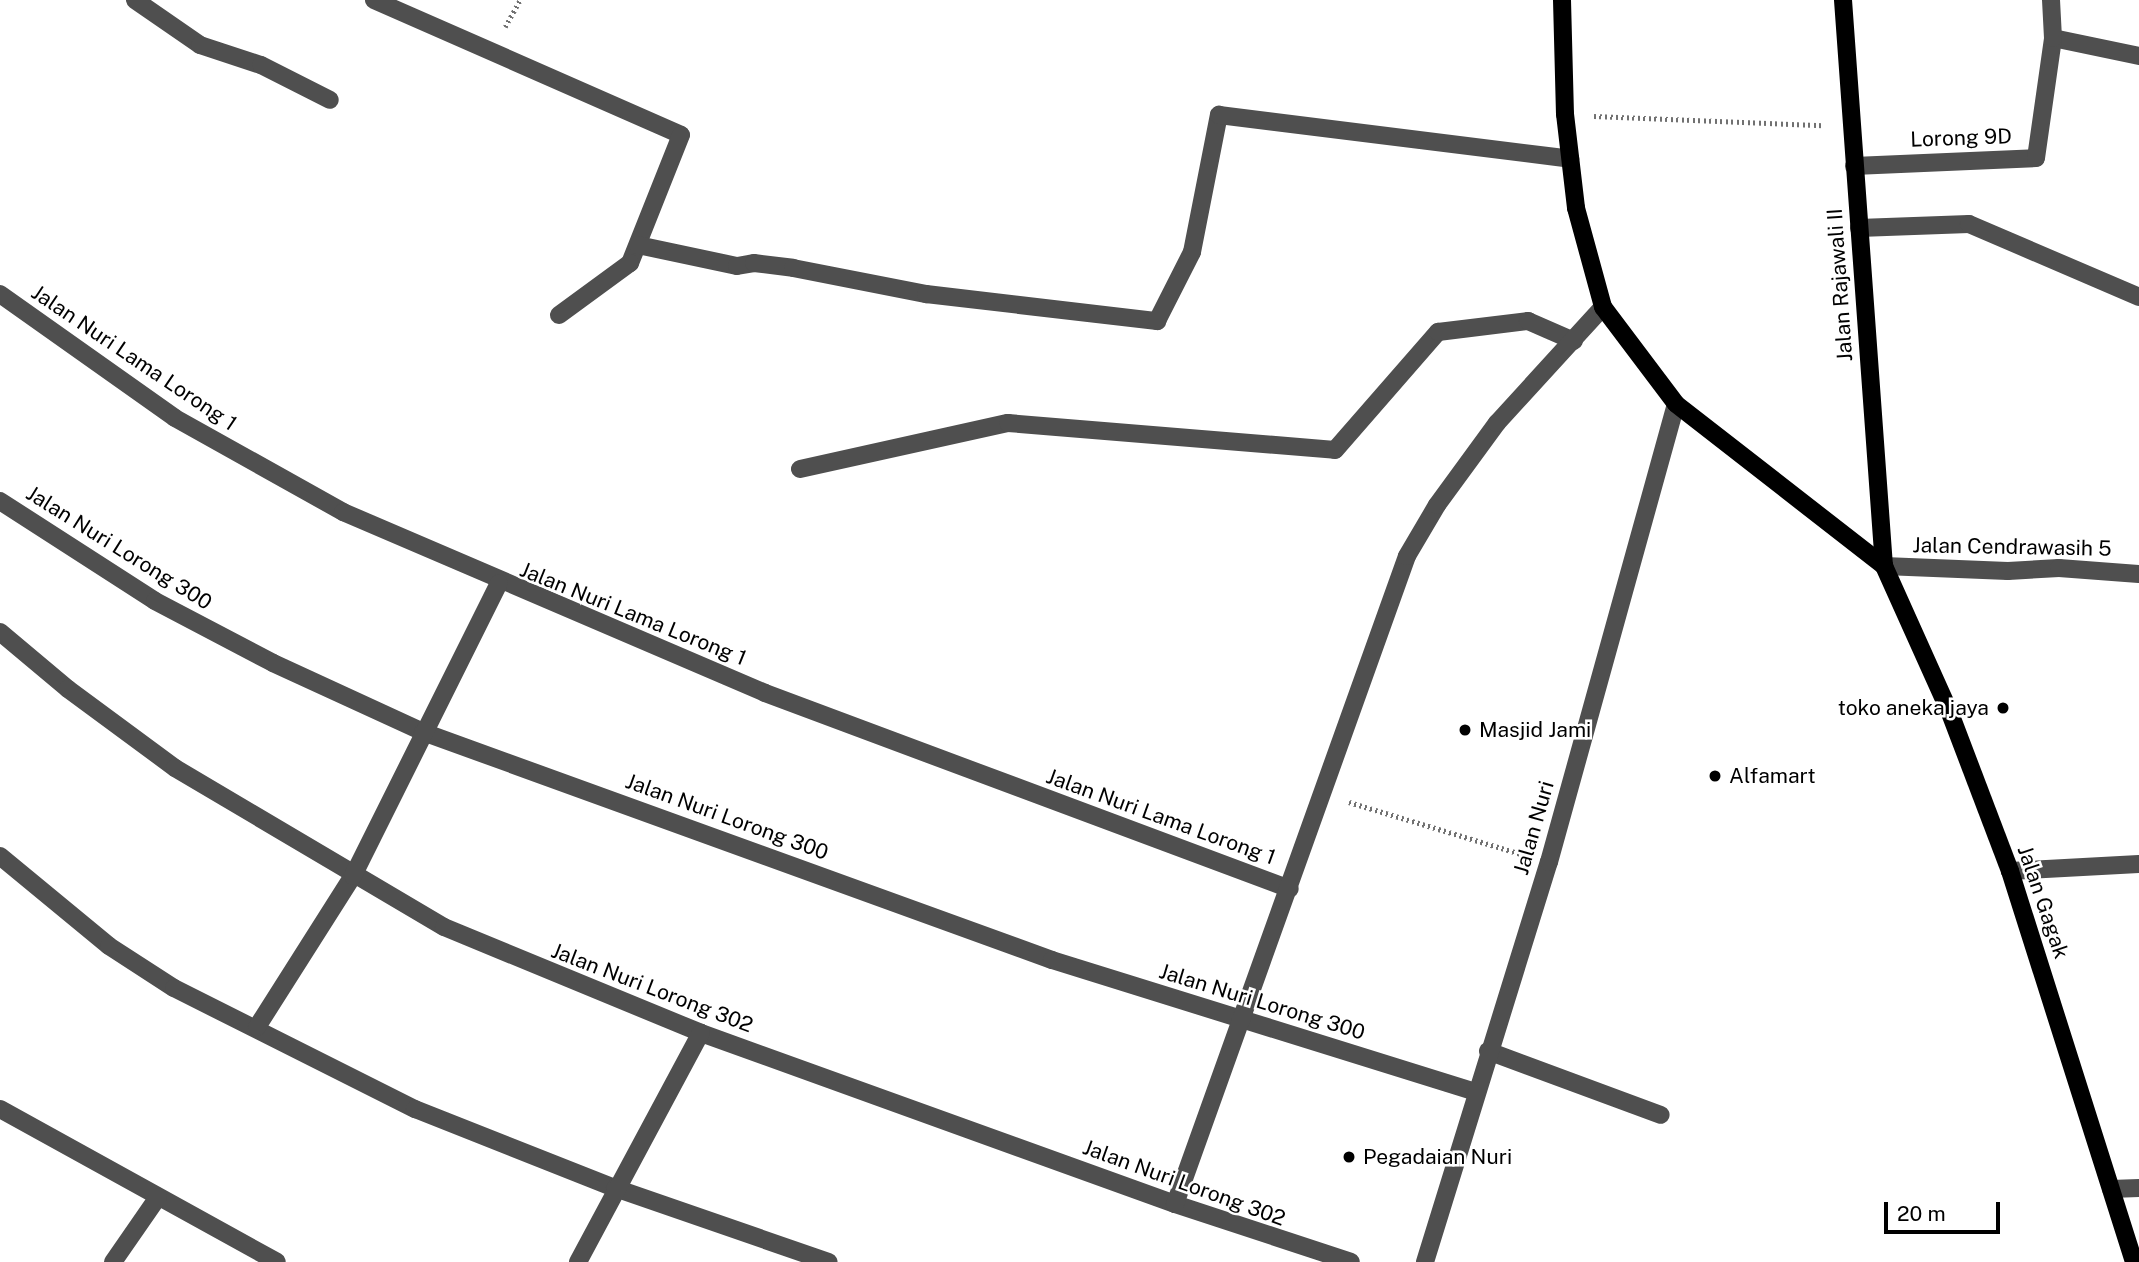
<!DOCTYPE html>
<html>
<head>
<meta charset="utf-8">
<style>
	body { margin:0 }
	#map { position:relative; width:2139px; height:1262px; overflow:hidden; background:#fff; font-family:"Public Sans",sans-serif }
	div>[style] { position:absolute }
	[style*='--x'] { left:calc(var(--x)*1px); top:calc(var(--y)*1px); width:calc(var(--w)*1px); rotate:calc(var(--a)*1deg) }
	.path>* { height:4.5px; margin-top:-2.25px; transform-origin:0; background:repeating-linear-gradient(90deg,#717171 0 2px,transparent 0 5.5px) }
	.minor>* { height:18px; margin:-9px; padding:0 9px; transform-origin:9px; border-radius:9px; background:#4f4f4f }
	.major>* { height:18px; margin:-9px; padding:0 9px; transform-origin:9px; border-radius:9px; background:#000 }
	.dots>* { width:19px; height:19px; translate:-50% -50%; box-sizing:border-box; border:4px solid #fff; border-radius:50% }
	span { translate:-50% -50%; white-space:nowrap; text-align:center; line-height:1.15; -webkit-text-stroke:5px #fff; paint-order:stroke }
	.street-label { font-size:21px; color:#000 }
	.poi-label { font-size:21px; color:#000 }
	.right { translate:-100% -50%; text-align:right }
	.left { translate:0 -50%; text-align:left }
	.scale { position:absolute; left:1884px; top:1202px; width:116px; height:32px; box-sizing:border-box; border:4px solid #000; border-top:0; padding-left:9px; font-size:21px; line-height:24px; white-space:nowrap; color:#000; -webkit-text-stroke:5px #fff; paint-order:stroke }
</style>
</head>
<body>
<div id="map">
	<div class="path">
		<div style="--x:505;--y:27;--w:31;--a:-61"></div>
		<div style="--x:1594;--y:116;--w:229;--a:2.3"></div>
		<div style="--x:1349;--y:802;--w:180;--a:16.8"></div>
	</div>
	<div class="minor">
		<div style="--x:135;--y:0;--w:79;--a:34.7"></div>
		<div style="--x:200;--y:45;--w:64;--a:18.2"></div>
		<div style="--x:261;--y:65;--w:77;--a:26.9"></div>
		<div style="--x:374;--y:0;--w:335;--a:23.7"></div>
		<div style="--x:681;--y:135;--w:138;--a:111.7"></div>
		<div style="--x:630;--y:263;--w:88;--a:143.8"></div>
		<div style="--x:2053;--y:38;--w:88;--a:11.8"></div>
		<div style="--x:1854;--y:166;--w:182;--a:-2.5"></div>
		<div style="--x:2036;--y:158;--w:121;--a:-81.9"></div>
		<div style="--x:2053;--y:38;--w:38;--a:-93"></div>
		<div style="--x:1859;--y:228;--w:110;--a:-2.1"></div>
		<div style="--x:1969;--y:224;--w:185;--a:23.2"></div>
		<div style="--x:638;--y:245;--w:101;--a:12"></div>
		<div style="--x:737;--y:266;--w:17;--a:-10"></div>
		<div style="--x:754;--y:263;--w:39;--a:7"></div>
		<div style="--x:793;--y:268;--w:136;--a:11.1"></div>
		<div style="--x:926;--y:294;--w:233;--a:6.7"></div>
		<div style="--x:1157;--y:321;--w:77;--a:-63.1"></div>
		<div style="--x:1192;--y:252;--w:140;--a:-78.9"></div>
		<div style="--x:1219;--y:115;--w:354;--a:7.1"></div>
		<div style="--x:0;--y:294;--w:214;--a:35.3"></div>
		<div style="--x:175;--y:418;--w:193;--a:29.2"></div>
		<div style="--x:343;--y:512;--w:459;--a:23.2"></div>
		<div style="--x:765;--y:693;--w:560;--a:20.47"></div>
		<div style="--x:800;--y:469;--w:213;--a:-12.5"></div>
		<div style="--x:1008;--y:423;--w:328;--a:4.7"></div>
		<div style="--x:1335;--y:450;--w:157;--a:-48.9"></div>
		<div style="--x:1438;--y:332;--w:91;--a:-7"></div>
		<div style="--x:1528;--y:321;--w:50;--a:23.5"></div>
		<div style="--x:0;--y:501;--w:184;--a:32.8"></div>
		<div style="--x:155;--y:601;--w:133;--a:27.7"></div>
		<div style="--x:273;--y:663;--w:165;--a:24.7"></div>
		<div style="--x:423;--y:732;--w:669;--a:19.92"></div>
		<div style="--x:1052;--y:960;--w:443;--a:17.3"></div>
		<div style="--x:1884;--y:566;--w:124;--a:2.3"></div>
		<div style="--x:2008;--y:571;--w:51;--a:-3.4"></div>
		<div style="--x:2059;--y:568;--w:80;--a:4.3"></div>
		<div style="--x:0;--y:632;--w:89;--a:40"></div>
		<div style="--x:68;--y:689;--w:133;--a:36.4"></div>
		<div style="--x:175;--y:768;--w:312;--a:30.6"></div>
		<div style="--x:444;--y:927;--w:278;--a:22.4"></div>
		<div style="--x:701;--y:1033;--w:504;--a:19.84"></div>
		<div style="--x:1175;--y:1204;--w:185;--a:18.2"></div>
		<div style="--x:0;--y:856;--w:141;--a:39.5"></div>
		<div style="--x:109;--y:946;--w:77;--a:32.9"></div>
		<div style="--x:174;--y:988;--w:270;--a:26.7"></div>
		<div style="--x:415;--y:1109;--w:215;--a:21.6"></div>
		<div style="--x:615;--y:1188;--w:226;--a:19.1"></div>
		<div style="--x:2010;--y:871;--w:129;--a:-3.1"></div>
		<div style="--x:257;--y:1027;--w:179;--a:-57.6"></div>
		<div style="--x:353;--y:876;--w:327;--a:-63.5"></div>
		<div style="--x:1488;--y:1051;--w:184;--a:20.3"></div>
		<div style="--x:0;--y:1109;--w:316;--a:28.9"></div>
		<div style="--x:2111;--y:1189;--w:28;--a:-2"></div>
		<div style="--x:1175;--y:1204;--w:688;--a:-70.3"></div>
		<div style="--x:1407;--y:556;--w:59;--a:-59.5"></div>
		<div style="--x:1437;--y:505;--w:102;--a:-53.8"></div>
		<div style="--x:1497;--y:423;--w:157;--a:-47.6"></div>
		<div style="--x:113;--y:1262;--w:79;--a:-55.3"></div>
		<div style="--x:578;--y:1262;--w:260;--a:-61.8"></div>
		<div style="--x:1425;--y:1262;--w:419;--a:-72.8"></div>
		<div style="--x:1549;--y:862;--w:475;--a:-74.5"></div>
	</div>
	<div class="major">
		<div style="--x:1562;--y:0;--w:114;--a:88.5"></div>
		<div style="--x:1565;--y:114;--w:95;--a:83.3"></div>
		<div style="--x:1576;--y:208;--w:103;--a:74.7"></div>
		<div style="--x:1603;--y:307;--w:121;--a:53"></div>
		<div style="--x:1676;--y:404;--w:264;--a:37.9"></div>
		<div style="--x:1843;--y:0;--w:567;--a:85.86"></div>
		<div style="--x:1884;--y:566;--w:161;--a:65.8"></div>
		<div style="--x:1950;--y:713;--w:169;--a:69.2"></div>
		<div style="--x:2010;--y:871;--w:410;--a:72.4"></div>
	</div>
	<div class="dots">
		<div style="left:2003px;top:708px;background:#000"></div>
		<div style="left:1465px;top:730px;background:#000"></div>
		<div style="left:1715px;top:776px;background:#000"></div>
		<div style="left:1349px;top:1157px;background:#000"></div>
	</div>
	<div class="street-label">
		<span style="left:1961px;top:138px;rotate:-2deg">Lorong 9D</span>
		<span style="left:1840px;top:285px;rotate:-94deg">Jalan Rajawali II</span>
		<span style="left:134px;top:358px;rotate:34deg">Jalan Nuri Lama Lorong 1</span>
		<span style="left:2012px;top:547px;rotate:1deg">Jalan Cendrawasih 5</span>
		<span style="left:119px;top:548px;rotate:32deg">Jalan Nuri Lorong 300</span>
		<span style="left:633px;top:614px;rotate:22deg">Jalan Nuri Lama Lorong 1</span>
		<span style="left:727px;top:817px;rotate:20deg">Jalan Nuri Lorong 300</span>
		<span style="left:1161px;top:817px;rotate:20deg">Jalan Nuri Lama Lorong 1</span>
		<span style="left:1534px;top:828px;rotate:-74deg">Jalan Nuri</span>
		<span style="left:2043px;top:902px;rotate:71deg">Jalan Gagak</span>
		<span style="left:652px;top:988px;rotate:21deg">Jalan Nuri Lorong 302</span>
		<span style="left:1262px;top:1002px;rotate:17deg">Jalan Nuri Lorong 300</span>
		<span style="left:1184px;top:1183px;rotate:20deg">Jalan Nuri Lorong 302</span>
	</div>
	<div class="poi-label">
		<span class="right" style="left:1989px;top:708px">toko aneka jaya</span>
		<span class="left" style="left:1479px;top:730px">Masjid Jami</span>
		<span class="left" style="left:1729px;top:776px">Alfamart</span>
		<span class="left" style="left:1363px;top:1157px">Pegadaian Nuri</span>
	</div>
	<div class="scale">20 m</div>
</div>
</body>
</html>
